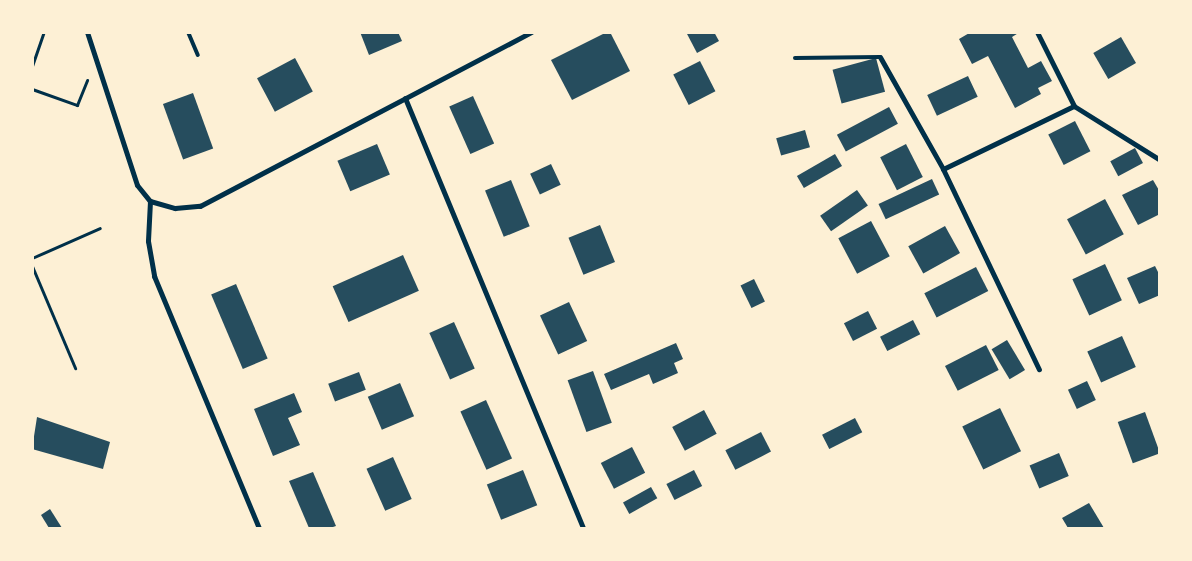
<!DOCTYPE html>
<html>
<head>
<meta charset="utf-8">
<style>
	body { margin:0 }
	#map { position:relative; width:1192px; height:561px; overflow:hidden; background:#fdf0d5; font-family:Commissioner,sans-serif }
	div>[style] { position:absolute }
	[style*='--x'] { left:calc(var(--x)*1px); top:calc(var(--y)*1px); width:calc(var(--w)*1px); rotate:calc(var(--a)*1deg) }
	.building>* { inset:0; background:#264d5e; transform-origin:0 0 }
	.path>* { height:3px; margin:-1.5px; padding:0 1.5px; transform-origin:1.5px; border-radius:1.5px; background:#003049 }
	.service>* { height:4px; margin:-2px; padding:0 2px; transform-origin:2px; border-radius:2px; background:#003049 }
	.minor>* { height:5px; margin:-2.5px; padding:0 2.5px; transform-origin:2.5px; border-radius:2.5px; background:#003049 }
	span { translate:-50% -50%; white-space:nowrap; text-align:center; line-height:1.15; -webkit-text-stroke:4px #fdf0d5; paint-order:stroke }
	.frame { position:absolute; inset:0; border:34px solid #fdf0d5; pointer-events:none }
</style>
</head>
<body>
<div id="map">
	<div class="building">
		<div style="clip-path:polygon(360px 32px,398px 32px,402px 41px,369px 55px)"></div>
		<div style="clip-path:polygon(607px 32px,610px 32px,630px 71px,572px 100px,551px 60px)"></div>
		<div style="clip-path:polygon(686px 32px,714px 32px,719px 41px,697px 53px)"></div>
		<div style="clip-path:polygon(971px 32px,1020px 32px,1012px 37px,1028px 68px,1041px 61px,1052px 81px,1038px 88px,1041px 94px,1015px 108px,988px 56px,972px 64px,959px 39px)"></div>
		<div style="left:1121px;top:37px;width:30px;height:32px;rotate:60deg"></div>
		<div style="left:295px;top:58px;width:38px;height:43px;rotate:62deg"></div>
		<div style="left:876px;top:58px;width:35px;height:45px;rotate:75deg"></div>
		<div style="left:700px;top:61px;width:34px;height:30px;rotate:63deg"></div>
		<div style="left:968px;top:76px;width:23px;height:45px;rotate:65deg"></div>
		<div style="left:193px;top:93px;width:59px;height:32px;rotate:70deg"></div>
		<div style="left:473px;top:96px;width:52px;height:26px;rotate:66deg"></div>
		<div style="left:889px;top:107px;width:19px;height:59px;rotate:62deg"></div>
		<div style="left:1075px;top:121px;width:34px;height:30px;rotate:63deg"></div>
		<div style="left:805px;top:130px;width:18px;height:30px;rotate:74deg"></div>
		<div style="left:377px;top:144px;width:33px;height:43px;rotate:67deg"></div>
		<div style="left:906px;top:144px;width:37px;height:29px;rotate:63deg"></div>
		<div style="left:1135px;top:148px;width:17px;height:28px;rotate:62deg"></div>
		<div style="left:835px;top:154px;width:14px;height:44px;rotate:60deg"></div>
		<div style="left:551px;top:164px;width:23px;height:23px;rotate:65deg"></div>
		<div style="left:932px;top:179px;width:17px;height:59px;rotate:65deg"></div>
		<div style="left:511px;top:180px;width:50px;height:28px;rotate:68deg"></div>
		<div style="clip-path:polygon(1153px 180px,1160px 192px,1160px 214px,1138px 225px,1122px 195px)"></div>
		<div style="left:857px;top:190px;width:19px;height:45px;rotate:55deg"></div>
		<div style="left:1105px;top:199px;width:40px;height:43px;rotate:62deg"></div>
		<div style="left:871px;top:221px;width:40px;height:37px;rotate:62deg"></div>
		<div style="left:600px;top:225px;width:40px;height:34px;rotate:68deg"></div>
		<div style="left:945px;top:226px;width:31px;height:42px;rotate:61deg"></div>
		<div style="left:403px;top:255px;width:39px;height:77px;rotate:66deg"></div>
		<div style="left:1105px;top:264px;width:40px;height:36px;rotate:65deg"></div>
		<div style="clip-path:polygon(1155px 266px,1160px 276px,1160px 295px,1139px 304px,1127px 278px)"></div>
		<div style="left:976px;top:267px;width:27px;height:58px;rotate:63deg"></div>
		<div style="left:754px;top:279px;width:25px;height:15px;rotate:64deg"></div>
		<div style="left:236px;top:284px;width:81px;height:27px;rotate:67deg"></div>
		<div style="left:569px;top:302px;width:43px;height:32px;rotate:65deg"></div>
		<div style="left:868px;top:311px;width:20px;height:27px;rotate:63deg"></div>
		<div style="left:913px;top:320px;width:16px;height:37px;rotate:63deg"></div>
		<div style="left:454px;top:322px;width:51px;height:27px;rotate:66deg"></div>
		<div style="left:1122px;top:336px;width:34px;height:38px;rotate:66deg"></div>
		<div style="left:1007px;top:340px;width:35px;height:18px;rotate:59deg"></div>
		<div style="clip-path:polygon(676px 343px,683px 359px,674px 363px,678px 373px,653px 384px,649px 374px,611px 390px,604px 374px)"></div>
		<div style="left:986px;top:345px;width:28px;height:46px;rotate:63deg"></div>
		<div style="left:593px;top:371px;width:55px;height:27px;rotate:70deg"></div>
		<div style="left:359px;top:372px;width:19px;height:33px;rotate:69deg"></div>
		<div style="left:1087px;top:381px;width:21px;height:21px;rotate:65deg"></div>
		<div style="left:400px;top:383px;width:36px;height:35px;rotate:67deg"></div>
		<div style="clip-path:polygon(294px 393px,302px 412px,288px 418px,300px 445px,273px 456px,254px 409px)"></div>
		<div style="left:486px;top:400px;width:64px;height:28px;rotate:66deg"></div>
		<div style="left:1000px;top:408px;width:48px;height:42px;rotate:64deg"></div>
		<div style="left:704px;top:410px;width:27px;height:36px;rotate:62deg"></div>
		<div style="left:1145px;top:412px;width:44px;height:29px;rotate:70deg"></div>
		<div style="clip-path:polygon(37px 417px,110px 442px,103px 469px,32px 449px)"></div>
		<div style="left:855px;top:418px;width:16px;height:37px;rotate:63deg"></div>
		<div style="left:761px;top:432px;width:22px;height:40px;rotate:63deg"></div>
		<div style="left:632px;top:447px;width:29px;height:35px;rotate:63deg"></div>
		<div style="left:1059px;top:453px;width:25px;height:32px;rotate:67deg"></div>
		<div style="left:393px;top:457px;width:46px;height:29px;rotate:66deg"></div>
		<div style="left:523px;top:470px;width:38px;height:39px;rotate:68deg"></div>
		<div style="left:694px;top:470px;width:18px;height:31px;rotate:63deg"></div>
		<div style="clip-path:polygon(313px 472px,336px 526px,330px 528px,309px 528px,289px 481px)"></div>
		<div style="left:651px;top:487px;width:13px;height:32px;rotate:61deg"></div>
		<div style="clip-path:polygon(1089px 503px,1104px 528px,1068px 528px,1062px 518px)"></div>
		<div style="clip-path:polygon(50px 509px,62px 528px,49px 528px,41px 515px)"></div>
	</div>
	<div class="path">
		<div style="--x:32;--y:66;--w:36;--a:-71"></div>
		<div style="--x:32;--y:89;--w:48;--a:19.6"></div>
		<div style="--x:77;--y:105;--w:27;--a:-68"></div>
		<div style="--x:32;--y:258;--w:74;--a:-23.8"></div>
		<div style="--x:32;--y:266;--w:111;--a:67.1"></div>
	</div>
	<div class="service">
		<div style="--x:188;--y:32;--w:25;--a:67"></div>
		<div style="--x:795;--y:58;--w:85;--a:-0.7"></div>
	</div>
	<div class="minor">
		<div style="--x:87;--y:32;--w:161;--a:71.9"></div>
		<div style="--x:137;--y:185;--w:21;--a:51"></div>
		<div style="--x:150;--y:201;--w:40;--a:92.9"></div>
		<div style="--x:148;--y:241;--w:36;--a:80"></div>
		<div style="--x:154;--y:276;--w:273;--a:67.4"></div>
		<div style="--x:1037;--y:32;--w:83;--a:63.4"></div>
		<div style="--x:1074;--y:106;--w:102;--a:32.1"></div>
		<div style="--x:880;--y:57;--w:129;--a:60.6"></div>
		<div style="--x:943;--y:169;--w:222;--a:64.4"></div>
		<div style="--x:405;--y:98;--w:465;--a:67.5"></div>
		<div style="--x:943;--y:169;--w:145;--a:-25.7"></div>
		<div style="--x:150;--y:201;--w:26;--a:16"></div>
		<div style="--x:175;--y:208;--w:25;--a:-5"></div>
		<div style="--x:200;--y:206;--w:374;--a:-27.7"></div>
	</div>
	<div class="frame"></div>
</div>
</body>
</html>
